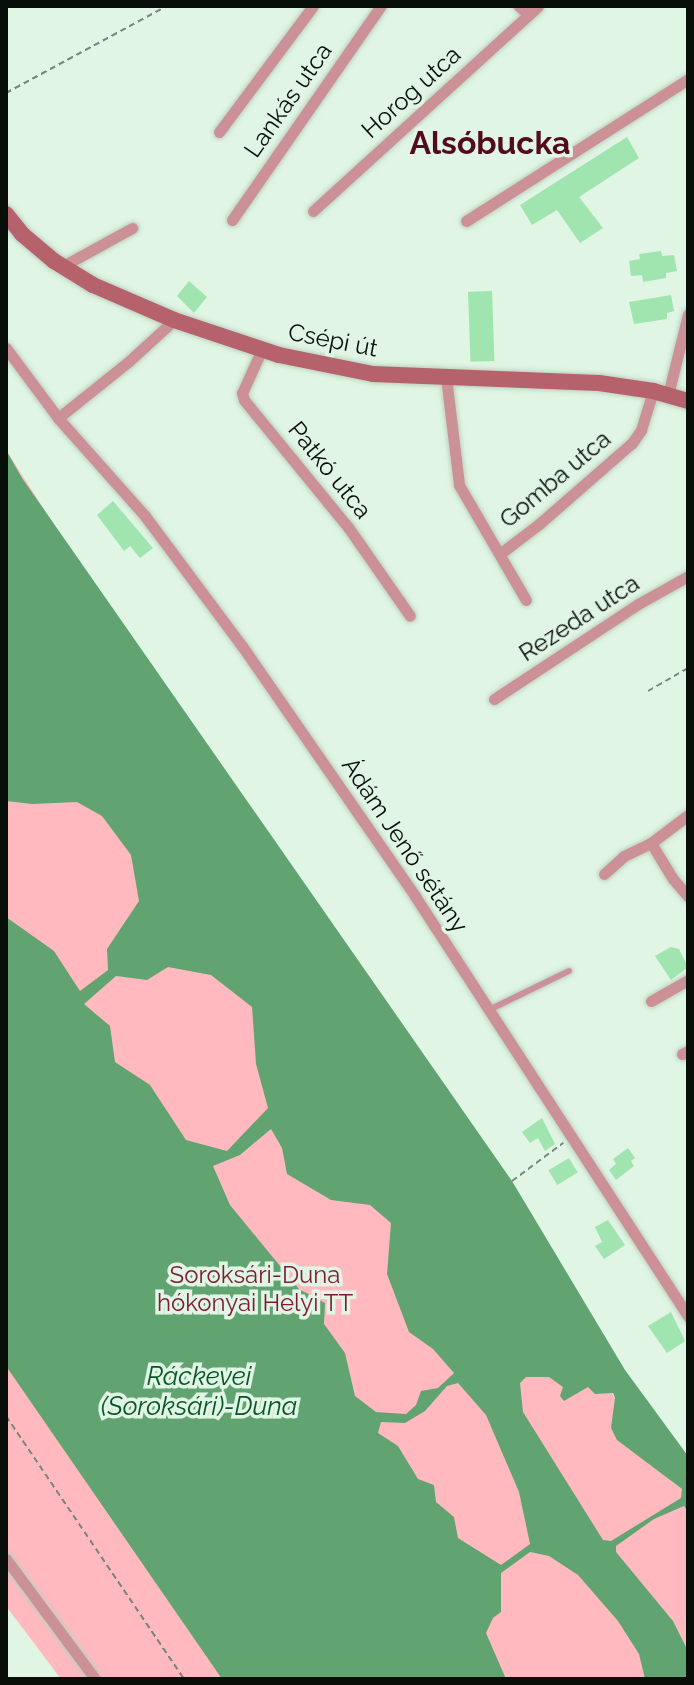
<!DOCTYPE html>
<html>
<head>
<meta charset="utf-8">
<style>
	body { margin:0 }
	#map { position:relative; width:694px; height:1685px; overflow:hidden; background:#e0f5e4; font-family:Raleway,sans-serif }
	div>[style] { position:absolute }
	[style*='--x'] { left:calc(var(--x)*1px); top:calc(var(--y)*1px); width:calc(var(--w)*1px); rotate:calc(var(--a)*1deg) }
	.green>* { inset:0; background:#ffb9bf }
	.water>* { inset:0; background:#61a472 }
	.building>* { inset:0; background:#a0e4af; transform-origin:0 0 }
	.path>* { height:2px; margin-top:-1px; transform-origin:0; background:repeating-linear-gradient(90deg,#77857a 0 6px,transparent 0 10px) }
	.roads { filter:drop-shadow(0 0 2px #bdd0c1) drop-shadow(0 0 2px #bdd0c1) }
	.lane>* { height:6px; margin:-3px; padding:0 3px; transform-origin:3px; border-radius:3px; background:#cc9196 }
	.street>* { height:11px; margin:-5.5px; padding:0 5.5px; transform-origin:5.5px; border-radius:5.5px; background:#cc9196 }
	.secondary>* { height:16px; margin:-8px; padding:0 8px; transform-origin:8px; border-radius:8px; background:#b6626c }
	span { translate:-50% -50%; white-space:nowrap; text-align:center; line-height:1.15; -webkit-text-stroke:7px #e0f5e4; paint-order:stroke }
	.street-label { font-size:24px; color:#080f09 }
	.park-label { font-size:24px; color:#7c1b31 }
	.water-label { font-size:26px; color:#065628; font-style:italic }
	.district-label { font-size:32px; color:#520c1d; font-weight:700 }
	.frame { position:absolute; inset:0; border:8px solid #080f09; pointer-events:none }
</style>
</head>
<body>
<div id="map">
	<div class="green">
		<div style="clip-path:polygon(6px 450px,615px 1398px,671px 1481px,682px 1489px,688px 1502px,688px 1679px,61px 1679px,6px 1606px)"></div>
	</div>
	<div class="water">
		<div style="clip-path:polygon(evenodd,6px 450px,22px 478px,512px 1181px,625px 1370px,688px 1456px,688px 1512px,684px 1506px,654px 1519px,616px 1546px,616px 1552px,673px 1621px,688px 1651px,688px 1679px,645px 1679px,639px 1654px,618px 1621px,578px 1575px,549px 1556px,530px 1552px,501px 1573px,501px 1612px,493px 1618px,486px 1633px,506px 1679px,222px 1679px,6px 1366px,6px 917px,54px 951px,80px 991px,108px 970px,107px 949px,139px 901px,131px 855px,102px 816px,77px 802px,32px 804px,6px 801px,6px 450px,168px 967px,211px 975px,252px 1007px,256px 1064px,268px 1108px,227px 1151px,186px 1140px,150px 1085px,115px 1062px,110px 1026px,84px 1004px,116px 976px,147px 980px,168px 967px,6px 450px,271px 1129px,282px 1148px,287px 1174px,331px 1200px,370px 1205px,391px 1223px,387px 1274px,409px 1332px,433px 1349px,454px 1373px,438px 1388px,421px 1391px,416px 1405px,406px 1414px,376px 1412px,355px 1396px,345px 1353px,324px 1324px,325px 1303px,299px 1289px,230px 1205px,213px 1166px,240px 1155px,271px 1129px,6px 450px,526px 1377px,549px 1377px,563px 1387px,560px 1396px,564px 1401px,588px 1387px,595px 1394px,613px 1393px,615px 1398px,611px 1428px,617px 1440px,682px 1489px,681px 1498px,611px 1541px,603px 1540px,523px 1412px,520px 1383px,526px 1377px,6px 450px,458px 1383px,486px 1415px,519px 1492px,530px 1544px,501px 1565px,458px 1538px,454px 1517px,436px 1502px,434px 1485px,418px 1479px,398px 1446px,378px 1433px,381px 1422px,405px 1423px,425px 1411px,447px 1386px,458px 1383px)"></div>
	</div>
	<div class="building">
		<div style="clip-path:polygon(627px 137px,639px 158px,579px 197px,603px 228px,580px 243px,557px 210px,532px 225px,520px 205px)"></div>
		<div style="clip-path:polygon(661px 251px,662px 256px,674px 255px,677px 271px,666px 273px,666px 278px,643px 282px,642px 275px,631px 276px,629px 261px,640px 259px,639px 254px)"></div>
		<div style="clip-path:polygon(189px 281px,207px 297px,194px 313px,177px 296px)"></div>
		<div style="left:492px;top:291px;width:70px;height:24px;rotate:88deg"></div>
		<div style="clip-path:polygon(671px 295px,674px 311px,667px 313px,667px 319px,634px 324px,629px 302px)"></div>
		<div style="clip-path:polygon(113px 501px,153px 548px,140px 558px,130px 546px,124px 551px,97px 515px)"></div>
		<div style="clip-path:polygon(671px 947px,679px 949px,688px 967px,671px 980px,655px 956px)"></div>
		<div style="clip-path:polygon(542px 1118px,555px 1144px,545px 1151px,538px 1138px,530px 1143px,522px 1132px)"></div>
		<div style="clip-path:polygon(628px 1148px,635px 1158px,631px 1161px,634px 1166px,616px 1180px,609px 1170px,616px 1164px,613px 1159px)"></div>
		<div style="left:569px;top:1158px;width:17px;height:24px;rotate:59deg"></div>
		<div style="clip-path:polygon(608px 1220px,625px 1245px,604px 1259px,595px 1246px,602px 1242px,595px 1227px)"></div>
		<div style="clip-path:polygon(671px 1312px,685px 1341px,667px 1353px,648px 1326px)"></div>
	</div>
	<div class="path">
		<div style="--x:6;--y:93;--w:183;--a:-28.4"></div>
		<div style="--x:648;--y:691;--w:46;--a:-29.9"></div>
		<div style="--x:512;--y:1181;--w:64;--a:-36.7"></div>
		<div style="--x:6;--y:1416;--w:318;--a:55.9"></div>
	</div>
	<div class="roads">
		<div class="lane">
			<div style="--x:489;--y:1010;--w:89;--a:-26"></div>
		</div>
		<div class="street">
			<div style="--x:519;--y:6;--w:13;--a:42"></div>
			<div style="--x:219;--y:132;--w:157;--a:-53.3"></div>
			<div style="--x:313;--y:211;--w:304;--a:-42.3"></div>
			<div style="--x:232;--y:220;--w:261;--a:-55.2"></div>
			<div style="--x:466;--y:221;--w:264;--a:-32.6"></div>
			<div style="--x:63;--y:266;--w:79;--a:-28.8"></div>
			<div style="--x:6;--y:348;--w:87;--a:53.4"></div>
			<div style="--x:58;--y:418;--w:131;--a:48.4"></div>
			<div style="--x:145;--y:516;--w:162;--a:53.3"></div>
			<div style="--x:242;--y:646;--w:304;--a:55.3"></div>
			<div style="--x:415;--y:896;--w:501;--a:56.98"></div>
			<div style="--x:262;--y:349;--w:48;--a:114.4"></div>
			<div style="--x:242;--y:393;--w:7;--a:74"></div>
			<div style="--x:244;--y:400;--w:164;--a:50.7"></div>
			<div style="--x:348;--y:527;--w:108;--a:55.1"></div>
			<div style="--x:446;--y:377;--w:109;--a:83.1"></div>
			<div style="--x:459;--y:485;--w:133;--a:59.8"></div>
			<div style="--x:668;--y:395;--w:83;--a:-76.1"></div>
			<div style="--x:58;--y:418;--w:90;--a:-38.7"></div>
			<div style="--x:128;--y:362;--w:62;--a:-42.4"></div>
			<div style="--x:501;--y:553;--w:48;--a:-37.3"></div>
			<div style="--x:539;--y:524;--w:123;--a:-41.1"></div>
			<div style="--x:632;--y:443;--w:16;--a:-55"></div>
			<div style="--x:641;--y:430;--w:41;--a:-72.9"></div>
			<div style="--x:494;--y:699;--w:173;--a:-33.4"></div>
			<div style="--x:638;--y:604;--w:57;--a:-29.2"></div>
			<div style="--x:651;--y:843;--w:42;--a:58.6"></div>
			<div style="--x:673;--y:879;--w:23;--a:49"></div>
			<div style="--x:604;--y:874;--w:27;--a:-42"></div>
			<div style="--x:624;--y:856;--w:30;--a:-26"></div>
			<div style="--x:651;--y:843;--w:46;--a:-37.1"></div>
			<div style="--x:651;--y:1001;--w:43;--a:-29.6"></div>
			<div style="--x:682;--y:1054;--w:7;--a:-27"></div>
			<div style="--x:6;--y:1559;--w:149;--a:53.4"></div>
		</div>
		<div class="secondary">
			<div style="--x:6;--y:214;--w:26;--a:51"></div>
			<div style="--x:22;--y:234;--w:42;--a:40.2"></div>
			<div style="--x:54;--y:261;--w:46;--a:31.6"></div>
			<div style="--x:93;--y:285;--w:88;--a:23.4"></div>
			<div style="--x:174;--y:320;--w:111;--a:18.4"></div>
			<div style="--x:279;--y:355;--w:96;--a:11.4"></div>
			<div style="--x:373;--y:374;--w:226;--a:2.3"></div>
			<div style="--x:599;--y:383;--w:55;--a:8.4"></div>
			<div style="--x:653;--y:391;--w:36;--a:16"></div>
		</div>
	</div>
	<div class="street-label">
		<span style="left:411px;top:92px;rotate:-42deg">Horog utca</span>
		<span style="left:288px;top:100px;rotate:-55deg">Lankás utca</span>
		<span style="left:333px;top:340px;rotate:11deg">Csépi út</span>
		<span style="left:330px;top:470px;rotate:51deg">Patkó utca</span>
		<span style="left:555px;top:479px;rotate:-40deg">Gomba utca</span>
		<span style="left:579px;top:618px;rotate:-33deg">Rezeda utca</span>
		<span style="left:405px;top:845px;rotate:56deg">Ádám Jenő sétány</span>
	</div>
	<div class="park-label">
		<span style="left:255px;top:1289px">Soroksári-Duna<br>hókonyai Helyi TT</span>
	</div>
	<div class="water-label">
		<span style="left:199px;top:1392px">Ráckevei<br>(Soroksári)-Duna</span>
	</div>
	<div class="district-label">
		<span style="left:490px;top:143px">Alsóbucka</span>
	</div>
	<div class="frame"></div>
</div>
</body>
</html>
